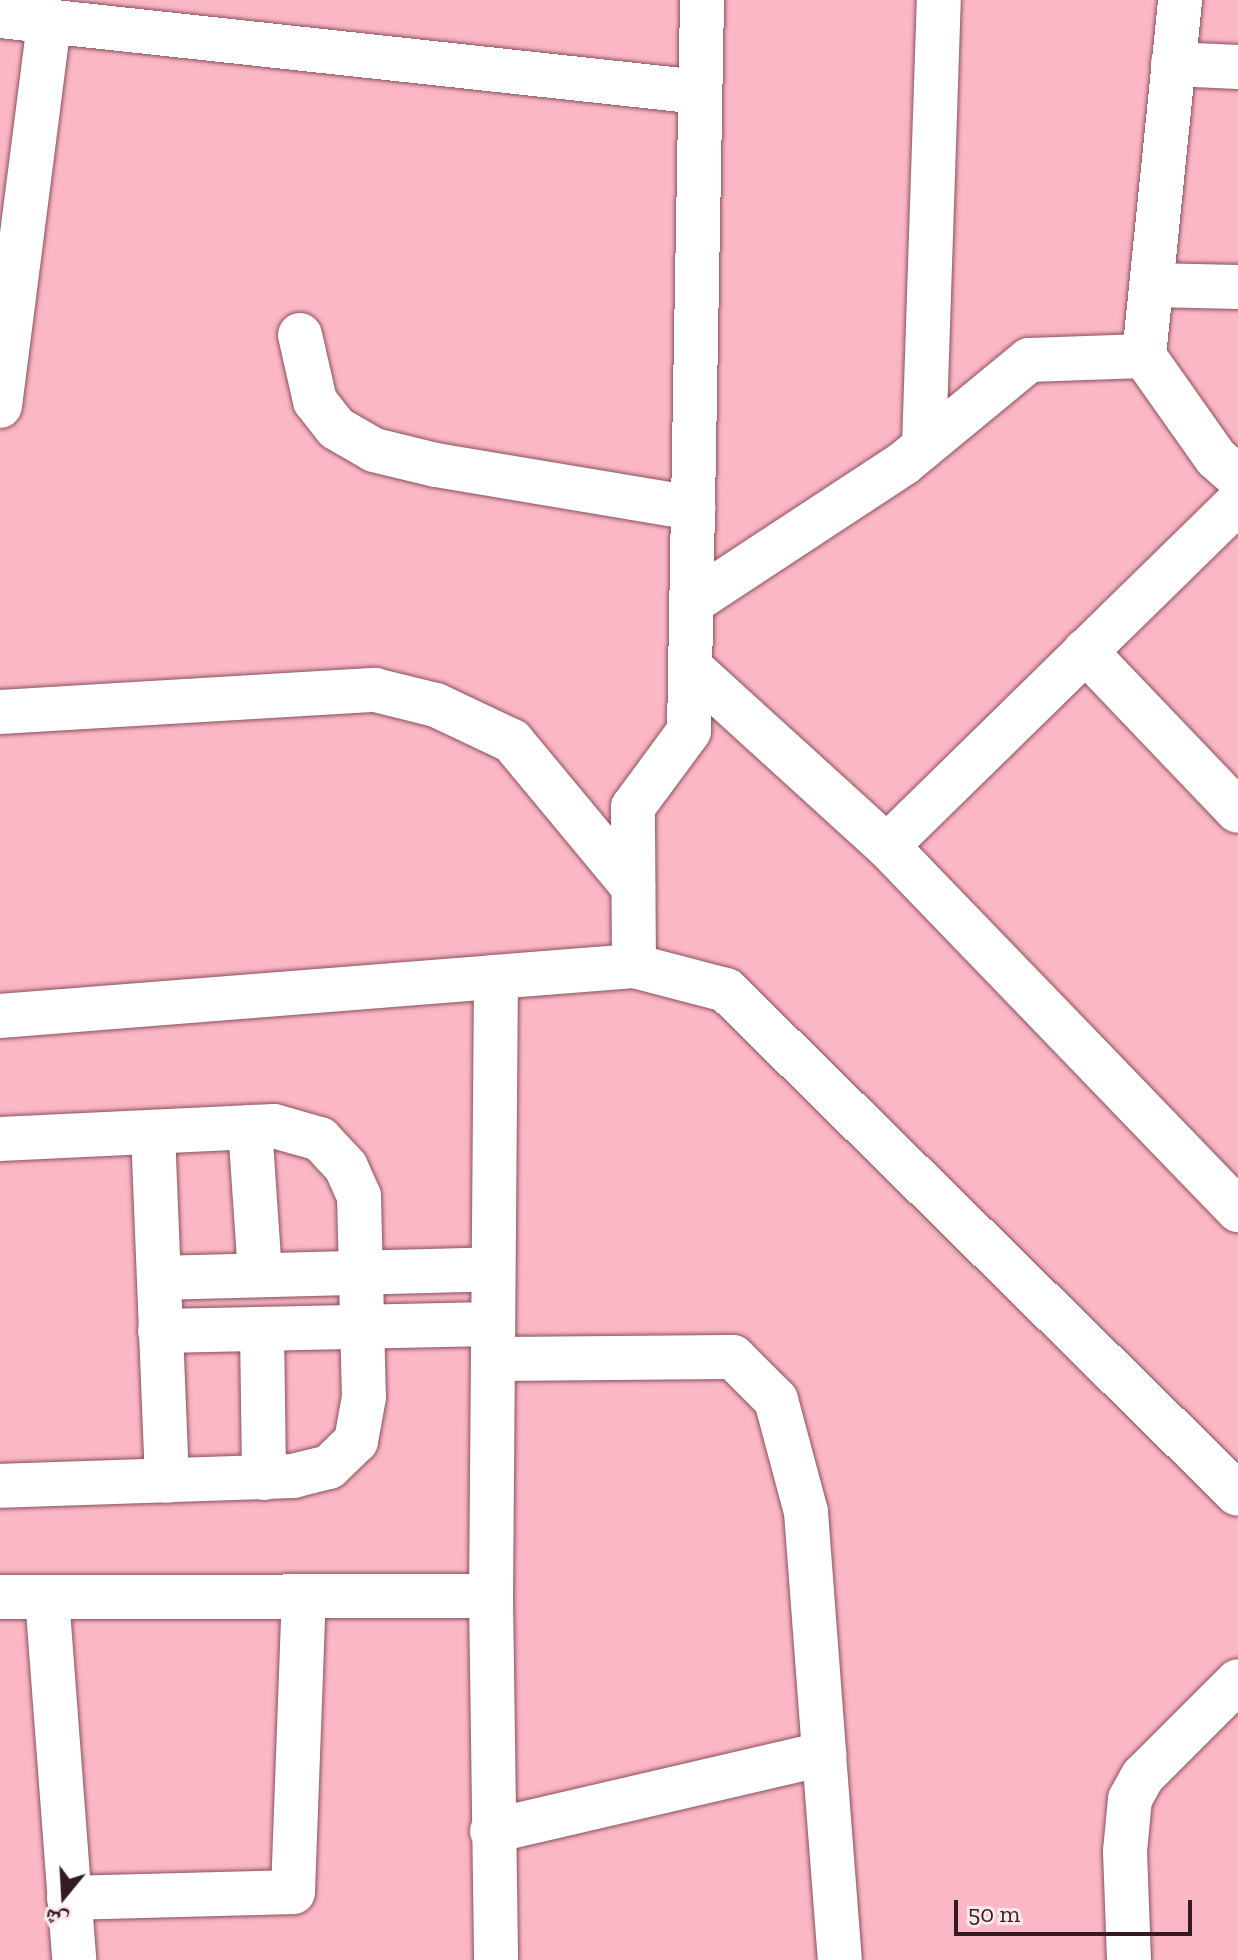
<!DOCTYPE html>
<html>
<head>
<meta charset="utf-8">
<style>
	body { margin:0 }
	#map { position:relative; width:1238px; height:1960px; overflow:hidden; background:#fbb7c5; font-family:"Zilla Slab","Noto Naskh Arabic",serif }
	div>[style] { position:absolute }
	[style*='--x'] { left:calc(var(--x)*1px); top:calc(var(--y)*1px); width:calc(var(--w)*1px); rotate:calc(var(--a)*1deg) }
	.roads { filter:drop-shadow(0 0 2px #8a505d) drop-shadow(0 0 2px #8a505d) }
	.minor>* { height:44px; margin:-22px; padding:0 22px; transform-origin:22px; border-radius:22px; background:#fff }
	span { translate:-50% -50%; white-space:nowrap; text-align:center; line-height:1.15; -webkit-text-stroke:8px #fce7eb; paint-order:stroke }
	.north { position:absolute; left:24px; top:1856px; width:80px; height:80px; -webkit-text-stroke:6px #fce7eb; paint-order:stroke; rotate:198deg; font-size:22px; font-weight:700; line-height:32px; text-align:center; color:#341b21 }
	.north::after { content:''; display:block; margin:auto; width:28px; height:36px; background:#341b21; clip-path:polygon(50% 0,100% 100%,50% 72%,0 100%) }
	.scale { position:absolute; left:954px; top:1900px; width:238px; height:36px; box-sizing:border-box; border:4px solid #341b21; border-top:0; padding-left:10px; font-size:24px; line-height:28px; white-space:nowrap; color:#341b21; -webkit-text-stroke:6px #fce7eb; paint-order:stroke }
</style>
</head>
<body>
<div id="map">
	<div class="roads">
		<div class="minor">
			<div style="--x:0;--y:16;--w:704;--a:6.2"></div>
			<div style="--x:1173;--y:64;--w:65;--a:2.6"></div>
			<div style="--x:1152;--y:285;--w:86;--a:1.3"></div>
			<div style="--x:300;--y:335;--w:68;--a:77.2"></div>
			<div style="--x:315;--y:401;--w:34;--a:52"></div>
			<div style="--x:336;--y:428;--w:44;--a:30.1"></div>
			<div style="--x:374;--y:450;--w:64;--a:13.6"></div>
			<div style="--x:436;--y:465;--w:261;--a:9.5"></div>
			<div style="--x:1144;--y:356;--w:125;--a:54.8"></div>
			<div style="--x:1216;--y:458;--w:29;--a:41"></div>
			<div style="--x:0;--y:406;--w:388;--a:-82.7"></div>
			<div style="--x:924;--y:446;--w:446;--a:-88.1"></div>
			<div style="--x:691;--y:603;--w:255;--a:-33.3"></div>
			<div style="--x:904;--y:463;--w:162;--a:-39.5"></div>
			<div style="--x:1029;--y:360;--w:115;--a:-2"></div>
			<div style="--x:1144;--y:356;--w:358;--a:-84.2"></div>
			<div style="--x:1085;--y:651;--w:221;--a:46.3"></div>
			<div style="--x:690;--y:667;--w:266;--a:42.3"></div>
			<div style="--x:887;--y:846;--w:506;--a:46.04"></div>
			<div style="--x:0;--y:712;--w:376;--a:-3.4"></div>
			<div style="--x:375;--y:690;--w:63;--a:13.8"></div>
			<div style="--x:436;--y:705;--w:84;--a:25.3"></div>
			<div style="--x:512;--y:741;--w:190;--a:50.3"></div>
			<div style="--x:887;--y:846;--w:491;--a:-44.4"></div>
			<div style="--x:634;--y:966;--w:159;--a:-90.4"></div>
			<div style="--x:633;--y:807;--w:94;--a:-53.6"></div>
			<div style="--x:689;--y:731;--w:731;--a:-88.98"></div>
			<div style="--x:496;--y:977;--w:619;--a:90.46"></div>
			<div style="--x:491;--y:1596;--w:364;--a:89.2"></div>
			<div style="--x:0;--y:1016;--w:636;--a:-4.51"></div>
			<div style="--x:634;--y:966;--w:95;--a:14.6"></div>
			<div style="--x:726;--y:990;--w:718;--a:44.55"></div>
			<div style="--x:250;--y:1127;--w:147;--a:86.1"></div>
			<div style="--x:153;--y:1132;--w:349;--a:87.7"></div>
			<div style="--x:0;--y:1139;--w:274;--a:-2.7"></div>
			<div style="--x:274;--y:1126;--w:48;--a:15.8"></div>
			<div style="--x:320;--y:1139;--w:38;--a:47"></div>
			<div style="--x:346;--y:1167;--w:32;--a:66"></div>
			<div style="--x:359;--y:1196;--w:201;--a:88.6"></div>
			<div style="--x:364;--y:1397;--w:45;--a:100.3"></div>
			<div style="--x:356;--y:1441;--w:37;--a:136"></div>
			<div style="--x:329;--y:1467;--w:36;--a:166"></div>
			<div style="--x:294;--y:1476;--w:294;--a:178.1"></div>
			<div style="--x:159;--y:1278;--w:334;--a:-1.5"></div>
			<div style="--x:262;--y:1329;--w:149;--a:89.2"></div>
			<div style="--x:160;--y:1331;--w:333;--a:-1.2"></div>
			<div style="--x:493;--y:1359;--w:240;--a:-0.5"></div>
			<div style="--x:733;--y:1357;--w:61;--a:45"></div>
			<div style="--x:776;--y:1400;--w:116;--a:75"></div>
			<div style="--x:806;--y:1512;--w:243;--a:85.7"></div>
			<div style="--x:0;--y:1597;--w:491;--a:-0.1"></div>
			<div style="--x:47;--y:1597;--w:364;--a:85.7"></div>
			<div style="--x:492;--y:1831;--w:341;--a:-13.1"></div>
			<div style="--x:824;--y:1754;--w:207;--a:85.6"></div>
			<div style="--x:69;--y:1898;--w:224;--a:-1.5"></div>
			<div style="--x:293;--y:1892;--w:296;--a:-87.9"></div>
			<div style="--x:1129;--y:1960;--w:109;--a:-92.1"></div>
			<div style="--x:1125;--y:1851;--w:52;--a:-84.5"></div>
			<div style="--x:1130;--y:1799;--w:26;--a:-61"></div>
			<div style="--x:1143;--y:1776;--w:134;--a:-45"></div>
		</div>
	</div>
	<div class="north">ش</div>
	<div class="scale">50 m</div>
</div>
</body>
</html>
